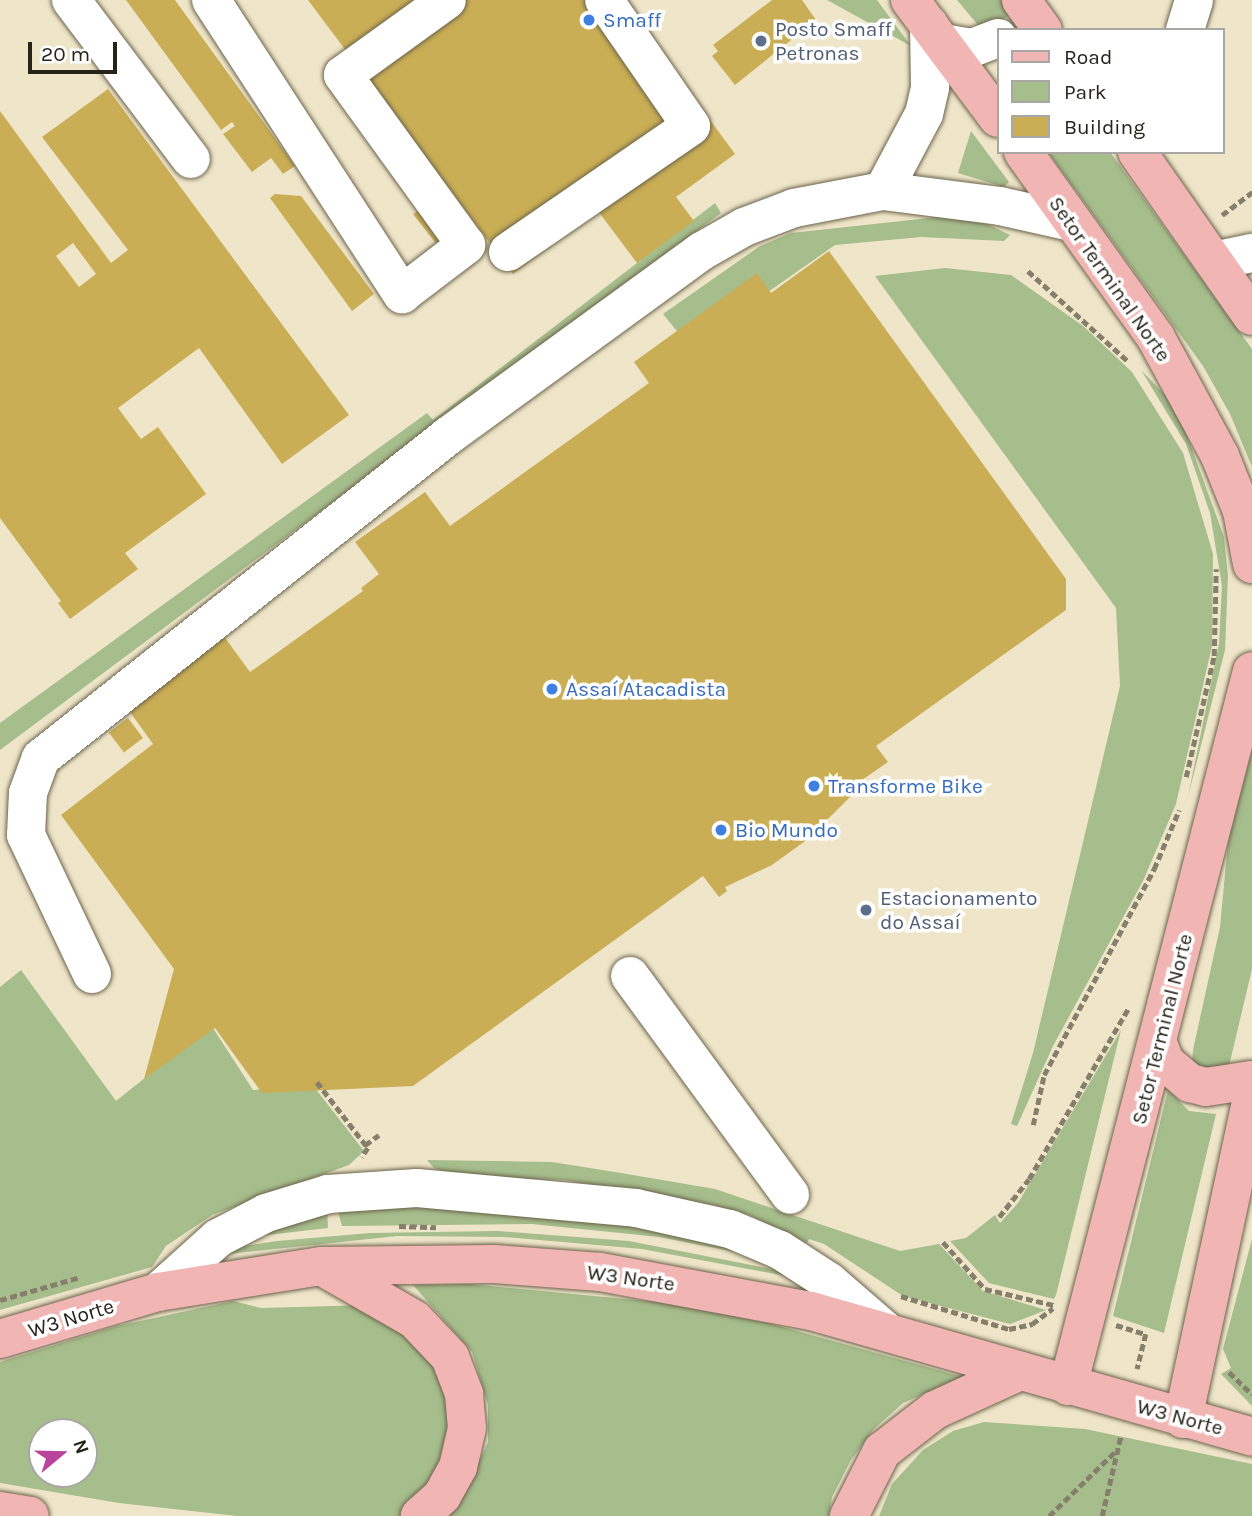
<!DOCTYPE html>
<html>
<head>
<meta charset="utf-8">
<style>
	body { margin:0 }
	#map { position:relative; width:1252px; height:1516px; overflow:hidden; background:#efe6ca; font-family:Karla,sans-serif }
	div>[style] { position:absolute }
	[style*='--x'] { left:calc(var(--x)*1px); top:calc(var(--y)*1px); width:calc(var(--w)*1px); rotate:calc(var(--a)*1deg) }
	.green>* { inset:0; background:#a6bd8c }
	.building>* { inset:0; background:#caae55; transform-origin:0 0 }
	.path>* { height:4.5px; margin-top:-2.25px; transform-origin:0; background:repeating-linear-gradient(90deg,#857f6c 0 7px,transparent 0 10.5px) }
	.roads { filter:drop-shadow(0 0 2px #6b634b) drop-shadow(0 0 2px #6b634b) }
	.minor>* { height:38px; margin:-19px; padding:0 19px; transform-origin:19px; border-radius:19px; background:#fff }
	.major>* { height:38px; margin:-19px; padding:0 19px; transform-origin:19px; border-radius:19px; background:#f1b6b3 }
	.dots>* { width:19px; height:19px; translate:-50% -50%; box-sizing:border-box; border:4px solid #fff; border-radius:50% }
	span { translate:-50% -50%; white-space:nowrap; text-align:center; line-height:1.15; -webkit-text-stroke:7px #fff; paint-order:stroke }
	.shop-label { font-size:21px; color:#366cbe }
	.left { translate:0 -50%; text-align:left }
	.service-label { font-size:21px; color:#4e5e75 }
	.street-label { font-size:21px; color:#262319 }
	.legend { position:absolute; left:997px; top:28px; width:228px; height:126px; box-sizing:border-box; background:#fff; border:2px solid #a8a7a3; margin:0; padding:9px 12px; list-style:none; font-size:21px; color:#262319 }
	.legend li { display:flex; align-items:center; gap:14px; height:35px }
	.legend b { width:35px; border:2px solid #a8a7a3 }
	.north { position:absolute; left:28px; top:1418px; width:70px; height:70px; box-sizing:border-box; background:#fff; border:2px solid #a8a7a3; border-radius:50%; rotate:71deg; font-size:19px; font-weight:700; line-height:28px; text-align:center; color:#262319 }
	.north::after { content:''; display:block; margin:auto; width:24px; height:32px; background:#b9449c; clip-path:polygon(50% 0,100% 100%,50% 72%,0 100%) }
	.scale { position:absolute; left:28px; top:42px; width:89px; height:32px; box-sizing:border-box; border:4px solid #262319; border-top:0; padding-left:9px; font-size:21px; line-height:24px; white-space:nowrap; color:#262319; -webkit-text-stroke:5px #fff; paint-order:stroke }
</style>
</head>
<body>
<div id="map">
	<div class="green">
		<div style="clip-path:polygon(827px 0,877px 0,911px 46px)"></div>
		<div style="clip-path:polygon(957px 0,1002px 0,1011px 15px,987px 27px,978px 25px)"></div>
		<div style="clip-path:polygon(971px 131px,1009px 182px,1004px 187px,958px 173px)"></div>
		<div style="clip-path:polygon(1048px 152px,1110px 152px,1252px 349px,1252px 467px,1230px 414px,1203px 366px)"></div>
		<div style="clip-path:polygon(715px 203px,721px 213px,0 750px,0 723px,427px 413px,433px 420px)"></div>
		<div style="clip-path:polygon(948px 216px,981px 221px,1010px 235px,1004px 241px,921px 237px,835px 245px,690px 347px,663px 314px,760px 246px,791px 233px)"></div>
		<div style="clip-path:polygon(945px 268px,1011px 275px,1083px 326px,1132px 372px,1183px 453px,1213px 554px,1212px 646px,1176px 804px,1143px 881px,1053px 1046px,1017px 1126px,1011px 1124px,1033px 1053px,1120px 686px,1116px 608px,875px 276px)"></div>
		<div style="clip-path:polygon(1141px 370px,1168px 398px,1184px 427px,1224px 537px,1228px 576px,1225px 650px,1188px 797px,1219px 643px,1222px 586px,1210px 513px,1186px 444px)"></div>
		<div style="clip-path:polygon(1252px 749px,1252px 969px,1230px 1062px,1225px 1072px,1214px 1077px,1192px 1062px,1193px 1050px,1220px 927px,1228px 842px)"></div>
		<div style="clip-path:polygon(21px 970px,116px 1101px,211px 1025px,253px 1090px,311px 1083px,364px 1151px,349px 1165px,212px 1215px,166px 1246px,152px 1267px,0 1310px,0 987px)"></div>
		<div style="clip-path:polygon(1121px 1030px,1056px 1295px,1054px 1299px,989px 1283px,950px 1241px,966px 1238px,995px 1215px,1000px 1223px,1018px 1203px)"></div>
		<div style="clip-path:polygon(1168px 1090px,1189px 1111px,1216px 1114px,1164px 1333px,1113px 1316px)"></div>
		<div style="clip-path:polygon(427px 1160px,552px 1162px,615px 1172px,715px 1189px,900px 1251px,939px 1244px,983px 1291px,1046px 1310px,1010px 1324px,903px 1296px,824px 1244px,809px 1239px,807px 1243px,750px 1215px,714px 1205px,564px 1180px,460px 1177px,434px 1168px)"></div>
		<div style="clip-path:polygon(336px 1204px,579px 1213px,772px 1259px,659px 1237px,532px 1224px,342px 1226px)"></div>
		<div style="clip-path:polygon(327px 1205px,328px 1228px,250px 1237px)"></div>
		<div style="clip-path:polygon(497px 1231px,629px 1241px,792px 1273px,791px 1277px,642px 1249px,504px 1237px,397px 1236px,219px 1255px,219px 1250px,277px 1241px,370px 1233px)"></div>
		<div style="clip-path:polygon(1252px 1239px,1252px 1406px,1221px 1374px,1231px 1368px,1223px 1349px)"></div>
		<div style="clip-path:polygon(469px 1284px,667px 1303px,768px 1323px,963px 1377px,903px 1403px,874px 1429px,851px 1460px,832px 1497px,829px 1516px,447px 1516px,468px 1485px,488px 1442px,488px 1405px,472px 1352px,413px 1285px)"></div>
		<div style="clip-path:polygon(evenodd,233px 1301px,261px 1308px,370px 1305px,397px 1318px,449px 1388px,447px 1448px,419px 1500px,400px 1516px,237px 1516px,119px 1503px,0 1483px,0 1362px,117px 1326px,233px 1301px,42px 1432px,84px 1432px,84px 1474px,42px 1474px,42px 1432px)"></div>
		<div style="clip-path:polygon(984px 1422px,1085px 1429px,1252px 1464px,1252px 1516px,879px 1516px,892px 1484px,923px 1450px,953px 1431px)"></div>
	</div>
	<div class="building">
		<div style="clip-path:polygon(126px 0,175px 0,295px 166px,283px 174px,271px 158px,252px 172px,223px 134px,235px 126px,232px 122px,221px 130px)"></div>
		<div style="clip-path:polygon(308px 0,622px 0,735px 154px,676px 197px,694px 221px,637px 263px,598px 211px,513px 274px)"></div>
		<div style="clip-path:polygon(772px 0,802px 0,816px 20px,735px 85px,712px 56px,718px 51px,713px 45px)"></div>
		<div style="clip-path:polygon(evenodd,108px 89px,349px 415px,282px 464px,199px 348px,149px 385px,118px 408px,141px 439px,158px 427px,206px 494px,125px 553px,138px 569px,70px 619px,58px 603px,61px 601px,0 518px,0 111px,111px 263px,128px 250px,42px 137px,108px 89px,73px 243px,96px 274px,79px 287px,56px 256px,73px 243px)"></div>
		<div style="clip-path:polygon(275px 194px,301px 196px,374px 294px,352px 311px,270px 198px)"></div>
		<div style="left:425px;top:205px;width:36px;height:15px;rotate:52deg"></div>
		<div style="clip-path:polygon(829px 251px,1066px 579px,1066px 610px,876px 746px,888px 762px,859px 782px,865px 790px,857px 796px,854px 793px,808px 839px,772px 865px,725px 887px,727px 891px,719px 897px,703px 876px,413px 1086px,262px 1093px,215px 1028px,144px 1079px,174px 969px,61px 815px,153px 744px,125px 705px,223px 635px,250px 672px,363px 591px,361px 588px,379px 574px,355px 542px,425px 492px,450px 526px,649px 383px,634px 362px,757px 273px,771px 293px)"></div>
		<div style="left:128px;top:718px;width:25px;height:24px;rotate:53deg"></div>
	</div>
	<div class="path">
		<div style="--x:1222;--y:215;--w:38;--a:-37"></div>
		<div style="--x:1028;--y:271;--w:135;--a:42"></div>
		<div style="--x:1186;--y:777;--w:124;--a:-77"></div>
		<div style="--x:1214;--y:656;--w:87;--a:-88.7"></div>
		<div style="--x:317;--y:1082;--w:83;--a:52.3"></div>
		<div style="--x:368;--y:1148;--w:11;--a:124"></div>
		<div style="--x:1033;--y:1125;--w:51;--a:-77.6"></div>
		<div style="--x:1044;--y:1075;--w:234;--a:-61.9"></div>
		<div style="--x:1154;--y:869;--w:64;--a:-67"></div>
		<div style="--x:365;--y:1145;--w:17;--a:-36"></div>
		<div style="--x:999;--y:1217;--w:48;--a:-51.7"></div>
		<div style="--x:1029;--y:1179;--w:199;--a:-59.8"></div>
		<div style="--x:399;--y:1226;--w:37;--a:2"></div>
		<div style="--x:943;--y:1242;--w:63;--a:48.2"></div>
		<div style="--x:985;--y:1289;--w:71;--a:13.1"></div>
		<div style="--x:901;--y:1296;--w:113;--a:17"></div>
		<div style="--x:1009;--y:1329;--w:24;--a:-12"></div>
		<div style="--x:1032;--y:1324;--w:26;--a:-37"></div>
		<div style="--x:0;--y:1300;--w:83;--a:-16"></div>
		<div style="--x:1116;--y:1325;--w:31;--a:17"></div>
		<div style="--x:1146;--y:1334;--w:36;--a:104"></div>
		<div style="--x:1229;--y:1372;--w:32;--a:44"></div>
		<div style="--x:1049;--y:1516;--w:96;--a:-44.2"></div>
		<div style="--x:1102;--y:1516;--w:83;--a:-76.8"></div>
	</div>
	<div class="roads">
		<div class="minor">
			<div style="--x:71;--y:0;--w:199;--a:53"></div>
			<div style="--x:211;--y:0;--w:351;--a:57"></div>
			<div style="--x:402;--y:294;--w:81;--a:-37.4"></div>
			<div style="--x:466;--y:245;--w:210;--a:-125.9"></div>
			<div style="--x:343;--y:75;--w:128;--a:-35.8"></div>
			<div style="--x:1185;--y:30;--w:31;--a:-73"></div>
			<div style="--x:943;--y:43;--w:29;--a:10"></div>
			<div style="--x:972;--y:48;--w:28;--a:-21"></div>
			<div style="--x:883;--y:191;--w:87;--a:-62"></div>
			<div style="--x:924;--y:114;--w:28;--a:-77"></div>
			<div style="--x:930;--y:87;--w:62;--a:-90.9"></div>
			<div style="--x:508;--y:252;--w:222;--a:-34.5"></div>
			<div style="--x:691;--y:126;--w:153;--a:-124.6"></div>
			<div style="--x:1214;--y:261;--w:39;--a:-12"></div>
			<div style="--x:92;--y:974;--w:154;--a:-115.4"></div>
			<div style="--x:26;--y:835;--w:42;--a:-87.3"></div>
			<div style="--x:28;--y:793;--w:37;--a:-70"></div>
			<div style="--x:41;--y:758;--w:519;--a:-38.35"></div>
			<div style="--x:448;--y:436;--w:314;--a:-36.1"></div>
			<div style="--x:702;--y:251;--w:48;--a:-29.7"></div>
			<div style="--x:744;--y:227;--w:53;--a:-20.8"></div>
			<div style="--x:794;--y:208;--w:91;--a:-10.8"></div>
			<div style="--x:883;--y:191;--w:118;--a:7.3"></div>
			<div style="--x:1000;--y:206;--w:73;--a:12.7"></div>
			<div style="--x:630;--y:976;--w:271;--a:53.8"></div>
			<div style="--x:158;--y:1292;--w:81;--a:-42"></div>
			<div style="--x:218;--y:1238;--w:54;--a:-27.5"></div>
			<div style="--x:266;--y:1213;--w:65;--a:-17"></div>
			<div style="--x:328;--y:1194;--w:89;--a:-3.9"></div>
			<div style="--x:417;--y:1188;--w:220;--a:5.2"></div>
			<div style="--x:636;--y:1208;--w:96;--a:12.6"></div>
			<div style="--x:730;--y:1229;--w:54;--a:22.8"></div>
			<div style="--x:780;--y:1250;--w:57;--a:32.9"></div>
			<div style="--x:828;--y:1281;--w:77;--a:40.8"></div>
		</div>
		<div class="major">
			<div style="--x:910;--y:0;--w:147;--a:53.3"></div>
			<div style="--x:1021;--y:0;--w:37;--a:54"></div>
			<div style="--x:1023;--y:152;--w:229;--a:54.4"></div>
			<div style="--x:1156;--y:338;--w:134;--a:61.5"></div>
			<div style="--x:1220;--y:456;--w:59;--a:68.2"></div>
			<div style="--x:1242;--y:511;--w:54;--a:79.3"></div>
			<div style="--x:1137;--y:152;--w:200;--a:55"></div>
			<div style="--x:1159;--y:1046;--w:17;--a:69"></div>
			<div style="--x:1165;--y:1062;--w:33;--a:40"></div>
			<div style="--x:1190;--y:1083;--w:16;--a:14"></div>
			<div style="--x:1206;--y:1087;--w:47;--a:-8.7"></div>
			<div style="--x:323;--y:1267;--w:106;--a:29.9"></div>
			<div style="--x:415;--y:1320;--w:51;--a:46.6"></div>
			<div style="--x:450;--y:1357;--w:40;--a:69"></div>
			<div style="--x:464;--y:1394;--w:34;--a:85"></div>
			<div style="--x:467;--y:1428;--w:40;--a:103"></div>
			<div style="--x:458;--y:1467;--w:33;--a:119"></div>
			<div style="--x:442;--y:1496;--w:30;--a:138"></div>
			<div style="--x:0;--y:1339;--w:165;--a:-16.6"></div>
			<div style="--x:158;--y:1292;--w:165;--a:-9.1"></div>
			<div style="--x:321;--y:1266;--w:173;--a:-0.7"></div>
			<div style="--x:494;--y:1264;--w:106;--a:4.3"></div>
			<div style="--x:600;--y:1272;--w:215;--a:10.5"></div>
			<div style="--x:811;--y:1311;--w:459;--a:15.9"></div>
			<div style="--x:1068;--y:1386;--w:738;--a:-75.57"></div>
			<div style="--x:1183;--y:1419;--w:328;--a:-77.9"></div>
			<div style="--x:0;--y:1511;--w:30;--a:9"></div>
			<div style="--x:849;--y:1516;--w:73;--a:-63.1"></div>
			<div style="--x:882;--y:1451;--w:67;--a:-37.7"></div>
			<div style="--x:935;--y:1410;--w:94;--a:-24.6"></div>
		</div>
	</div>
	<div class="dots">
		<div style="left:589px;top:20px;background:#3f7fe0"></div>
		<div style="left:761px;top:41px;background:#5c6f8a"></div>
		<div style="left:552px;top:689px;background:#3f7fe0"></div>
		<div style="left:814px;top:786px;background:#3f7fe0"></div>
		<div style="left:721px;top:830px;background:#3f7fe0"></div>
		<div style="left:866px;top:910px;background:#5c6f8a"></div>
	</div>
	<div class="shop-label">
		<span class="left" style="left:603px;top:20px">Smaff</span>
		<span class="left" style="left:566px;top:689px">Assaí Atacadista</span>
		<span class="left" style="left:828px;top:786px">Transforme Bike</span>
		<span class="left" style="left:735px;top:830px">Bio Mundo</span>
	</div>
	<div class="service-label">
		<span class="left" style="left:775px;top:41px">Posto Smaff<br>Petronas</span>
		<span class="left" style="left:880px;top:910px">Estacionamento<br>do Assaí</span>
	</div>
	<div class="street-label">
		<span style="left:1110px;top:279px;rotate:55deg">Setor Terminal Norte</span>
		<span style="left:1162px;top:1029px;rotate:-76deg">Setor Terminal Norte</span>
		<span style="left:631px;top:1278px;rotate:8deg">W3 Norte</span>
		<span style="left:71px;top:1318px;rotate:-17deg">W3 Norte</span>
		<span style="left:1180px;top:1417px;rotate:15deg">W3 Norte</span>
	</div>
	<ul class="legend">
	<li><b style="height:9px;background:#f1b6b3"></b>Road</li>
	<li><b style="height:19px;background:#a6bd8c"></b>Park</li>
	<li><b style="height:19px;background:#caae55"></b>Building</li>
	</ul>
	<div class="north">N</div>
	<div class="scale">20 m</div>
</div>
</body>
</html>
